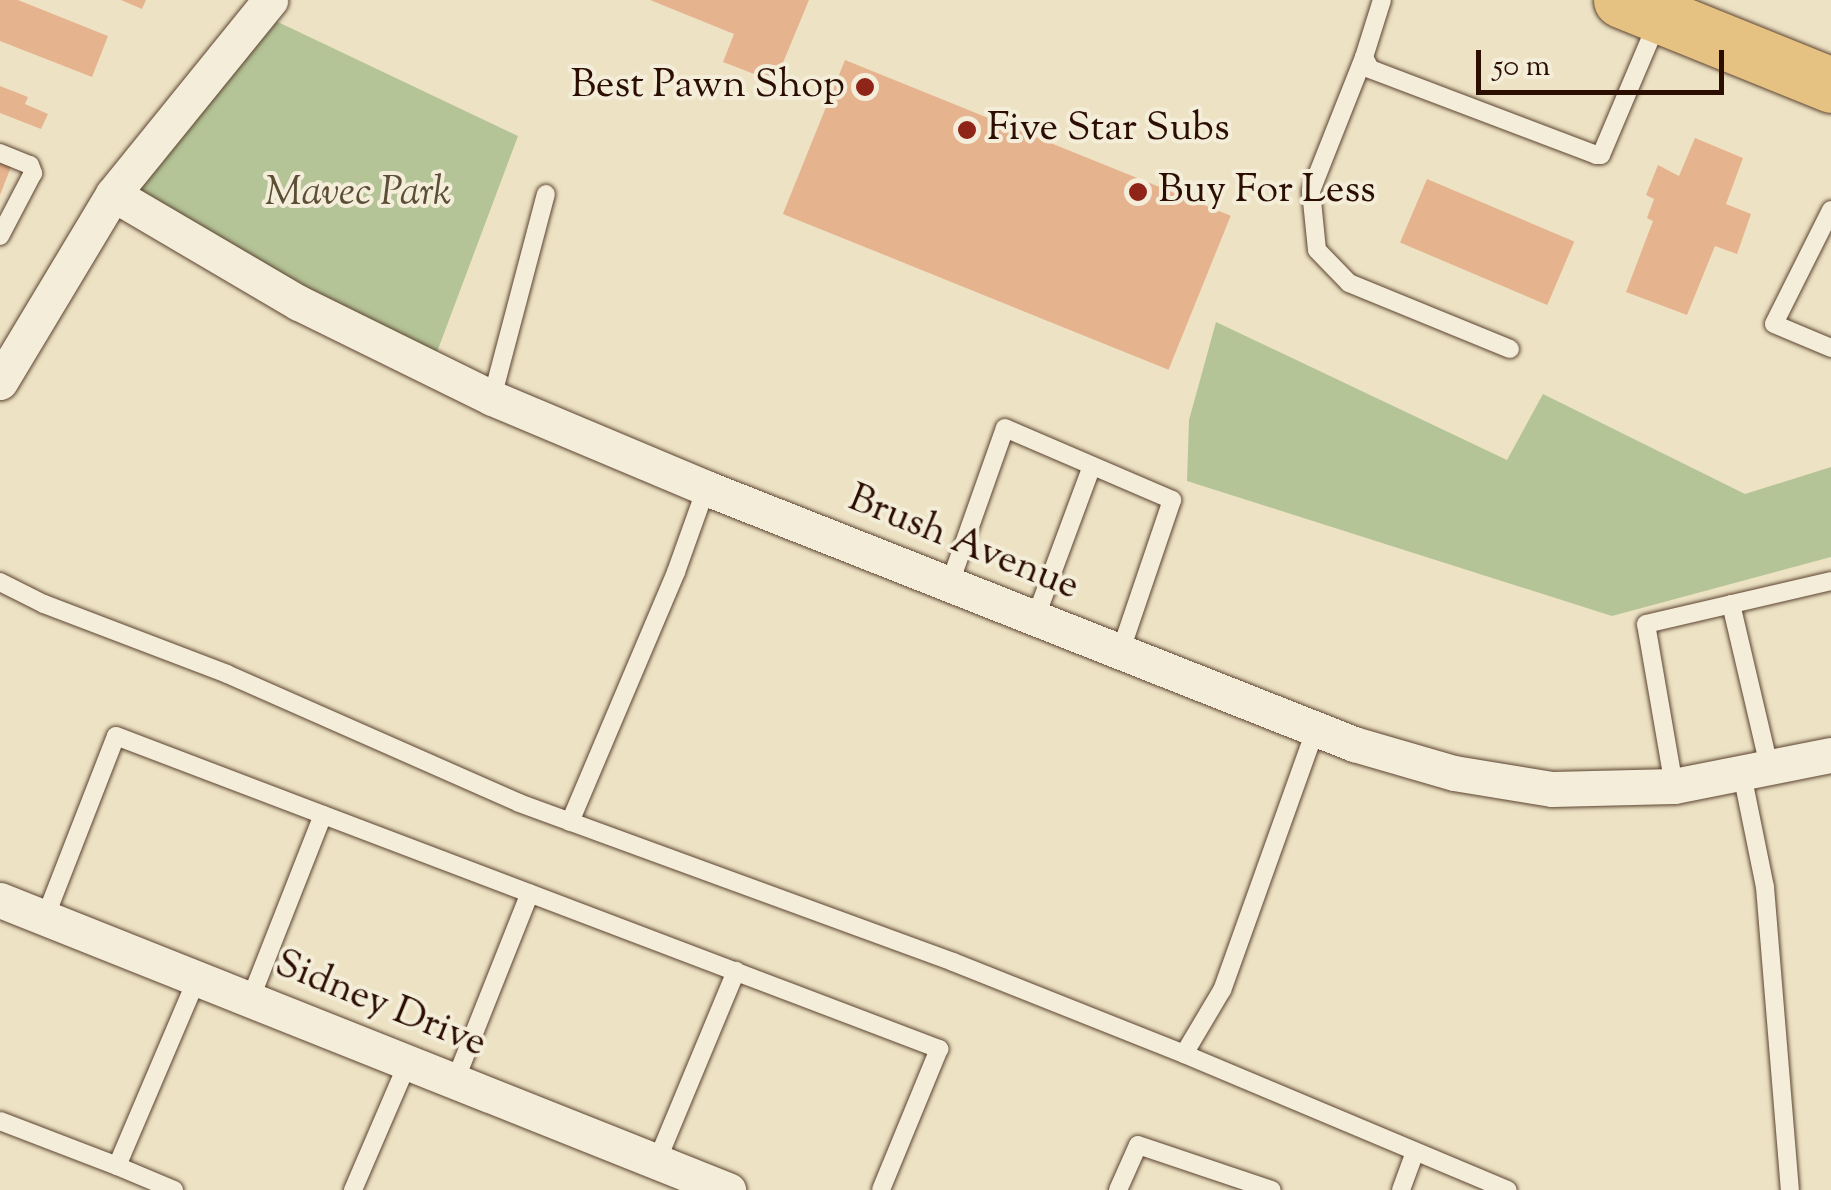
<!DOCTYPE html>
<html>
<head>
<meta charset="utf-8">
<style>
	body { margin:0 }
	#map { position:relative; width:1831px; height:1190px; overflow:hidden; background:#ede3c4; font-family:"Sorts Mill Goudy",serif }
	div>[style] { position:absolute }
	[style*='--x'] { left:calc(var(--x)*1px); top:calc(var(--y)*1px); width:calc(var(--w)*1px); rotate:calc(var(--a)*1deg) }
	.green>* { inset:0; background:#b4c497 }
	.building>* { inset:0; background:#e6b38f; transform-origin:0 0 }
	.roads { filter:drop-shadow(0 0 2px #5c4331) drop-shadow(0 0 2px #5c4331) }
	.lane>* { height:18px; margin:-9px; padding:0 9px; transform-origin:9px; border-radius:9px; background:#f3edd9 }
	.street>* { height:35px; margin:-17.5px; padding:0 17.5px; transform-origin:17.5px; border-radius:17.5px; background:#f3edd9 }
	.primary>* { height:55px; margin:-27.5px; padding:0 27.5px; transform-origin:27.5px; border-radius:27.5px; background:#e6c282 }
	.dots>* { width:28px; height:28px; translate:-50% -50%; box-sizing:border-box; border:5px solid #f3edd9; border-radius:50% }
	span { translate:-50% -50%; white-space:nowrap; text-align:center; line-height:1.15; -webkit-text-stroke:8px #f3edd9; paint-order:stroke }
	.poi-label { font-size:40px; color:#2c0e00 }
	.right { translate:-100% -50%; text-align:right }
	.left { translate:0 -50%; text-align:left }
	.park-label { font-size:40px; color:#5c4e35; font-style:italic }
	.street-label { font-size:40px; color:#2c0e00 }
	.scale { position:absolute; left:1476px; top:50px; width:248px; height:45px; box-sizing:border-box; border:5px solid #2c0e00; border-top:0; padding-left:12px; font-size:30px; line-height:35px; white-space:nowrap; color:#2c0e00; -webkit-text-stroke:8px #f3edd9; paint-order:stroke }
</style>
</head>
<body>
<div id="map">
	<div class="green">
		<div style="clip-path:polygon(259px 13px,518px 136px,431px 368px,113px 194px)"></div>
		<div style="clip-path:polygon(1216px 322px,1507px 460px,1543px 394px,1745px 494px,1831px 467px,1831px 557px,1612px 616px,1187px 481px,1189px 420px)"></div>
	</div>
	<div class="building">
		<div style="clip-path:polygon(0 0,18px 0,108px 36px,92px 77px,0 41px)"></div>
		<div style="clip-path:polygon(121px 0,146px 0,142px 9px)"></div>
		<div style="clip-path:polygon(650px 0,809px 0,775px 82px,723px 62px,734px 34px)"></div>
		<div style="left:845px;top:60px;width:416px;height:166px;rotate:22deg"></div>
		<div style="clip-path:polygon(0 86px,28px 97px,25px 104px,48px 114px,41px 129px,0 113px)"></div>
		<div style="clip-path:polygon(1695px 138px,1743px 158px,1726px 204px,1751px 214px,1737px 254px,1715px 246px,1687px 315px,1626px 292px,1653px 221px,1647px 218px,1654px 199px,1646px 195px,1658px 165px,1679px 176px)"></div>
		<div style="clip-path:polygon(0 162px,11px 167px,0 195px)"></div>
		<div style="left:1427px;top:179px;width:160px;height:69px;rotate:23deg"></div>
	</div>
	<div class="roads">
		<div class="lane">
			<div style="--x:1382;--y:0;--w:60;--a:107.5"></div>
			<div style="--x:1364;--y:57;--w:13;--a:63"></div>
			<div style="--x:1370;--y:69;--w:242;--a:20.8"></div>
			<div style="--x:1596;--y:155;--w:5;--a:0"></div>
			<div style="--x:1601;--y:155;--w:146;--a:-67"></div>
			<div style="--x:1364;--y:57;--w:144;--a:111.6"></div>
			<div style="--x:1311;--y:191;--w:59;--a:84.2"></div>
			<div style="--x:1317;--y:250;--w:46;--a:45.9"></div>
			<div style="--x:1349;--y:283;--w:174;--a:22.3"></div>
			<div style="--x:0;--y:153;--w:32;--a:22"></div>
			<div style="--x:30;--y:165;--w:9;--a:69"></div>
			<div style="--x:33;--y:173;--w:71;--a:117.6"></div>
			<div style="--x:1831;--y:210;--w:127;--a:116.6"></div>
			<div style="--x:1774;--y:324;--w:62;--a:22.8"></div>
			<div style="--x:492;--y:398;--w:211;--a:-75.2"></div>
			<div style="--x:0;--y:582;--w:49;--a:26.6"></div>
			<div style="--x:44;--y:604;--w:196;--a:20.9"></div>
			<div style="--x:227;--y:674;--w:319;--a:23.8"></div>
			<div style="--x:519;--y:803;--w:462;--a:20.1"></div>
			<div style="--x:953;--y:962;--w:249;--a:21.7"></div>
			<div style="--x:950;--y:583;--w:164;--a:-70.5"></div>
			<div style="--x:1005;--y:428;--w:182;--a:23.3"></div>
			<div style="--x:1172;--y:500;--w:162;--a:108.8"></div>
			<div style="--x:1731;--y:604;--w:166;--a:76.8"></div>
			<div style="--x:1035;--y:619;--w:163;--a:-69.6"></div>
			<div style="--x:1316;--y:728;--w:278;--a:109.7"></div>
			<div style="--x:1222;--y:990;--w:74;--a:120.7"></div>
			<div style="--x:1184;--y:1054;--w:351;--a:22.8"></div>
			<div style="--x:1742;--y:774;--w:115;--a:78.5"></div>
			<div style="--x:1765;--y:887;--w:304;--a:85.3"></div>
			<div style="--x:1674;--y:786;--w:164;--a:-99.8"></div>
			<div style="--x:1646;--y:624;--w:190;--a:-13.1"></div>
			<div style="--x:570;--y:822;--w:272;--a:-67"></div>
			<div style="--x:676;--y:572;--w:89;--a:-70.3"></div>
			<div style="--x:45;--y:918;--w:195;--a:-68.7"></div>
			<div style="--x:116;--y:736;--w:881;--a:20.82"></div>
			<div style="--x:939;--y:1049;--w:152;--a:112.4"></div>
			<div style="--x:250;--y:1000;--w:199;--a:-68.5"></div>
			<div style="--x:455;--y:1081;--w:202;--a:-68.3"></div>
			<div style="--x:0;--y:1121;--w:125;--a:21"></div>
			<div style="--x:117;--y:1166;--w:204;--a:-66.9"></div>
			<div style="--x:657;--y:1161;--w:206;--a:-67.4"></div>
			<div style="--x:117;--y:1166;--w:62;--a:22.8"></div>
			<div style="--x:353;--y:1190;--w:139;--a:-66.7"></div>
			<div style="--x:1118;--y:1190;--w:49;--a:-66"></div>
			<div style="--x:1138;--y:1145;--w:141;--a:18.6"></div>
			<div style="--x:1401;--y:1190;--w:40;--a:-69.8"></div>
		</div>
		<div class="street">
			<div style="--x:113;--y:194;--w:216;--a:30.4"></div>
			<div style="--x:299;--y:303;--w:215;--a:26.2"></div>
			<div style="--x:492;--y:398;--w:232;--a:22.8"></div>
			<div style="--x:706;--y:488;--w:697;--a:21.56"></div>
			<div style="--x:1354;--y:744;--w:104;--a:16.2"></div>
			<div style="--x:1454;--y:773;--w:99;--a:9.3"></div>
			<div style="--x:1552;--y:789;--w:122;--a:-1.4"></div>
			<div style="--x:1674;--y:786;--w:160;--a:-11.2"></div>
			<div style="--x:0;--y:382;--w:219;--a:-59"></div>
			<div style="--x:113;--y:194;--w:250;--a:-51"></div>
			<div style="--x:0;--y:900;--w:784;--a:21.72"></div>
		</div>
		<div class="primary">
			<div style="--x:1621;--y:0;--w:227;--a:22"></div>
		</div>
	</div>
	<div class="dots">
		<div style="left:865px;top:87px;background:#8f2418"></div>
		<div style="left:967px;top:130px;background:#8f2418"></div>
		<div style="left:1138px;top:192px;background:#8f2418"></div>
	</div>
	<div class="poi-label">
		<span class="right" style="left:845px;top:87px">Best Pawn Shop</span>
		<span class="left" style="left:987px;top:130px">Five Star Subs</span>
		<span class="left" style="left:1158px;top:192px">Buy For Less</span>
	</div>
	<div class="park-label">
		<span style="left:358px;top:195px">Mavec Park</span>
	</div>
	<div class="street-label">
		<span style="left:963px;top:544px;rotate:22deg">Brush Avenue</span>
		<span style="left:380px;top:1005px;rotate:22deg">Sidney Drive</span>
	</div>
	<div class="scale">50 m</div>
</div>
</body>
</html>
